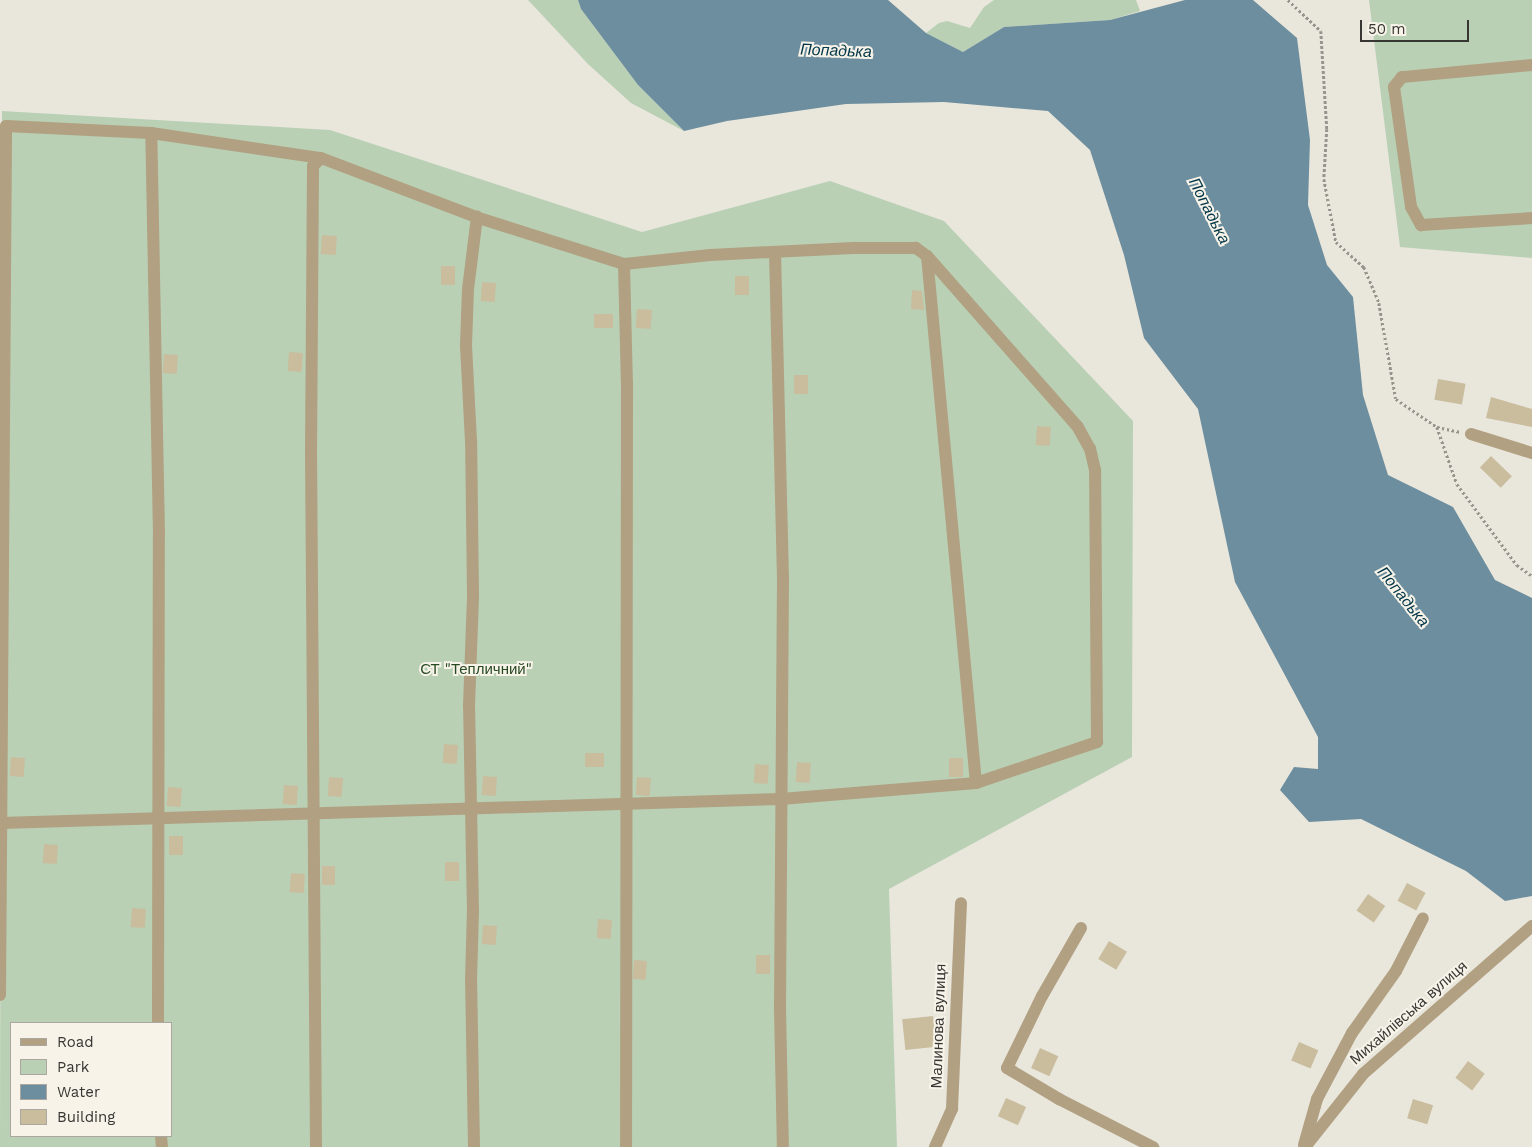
<!DOCTYPE html>
<html>
<head>
<meta charset="utf-8">
<style>
	body { margin:0 }
	#map { position:relative; width:1532px; height:1147px; overflow:hidden; background:#e9e6dc; font-family:"Work Sans",sans-serif }
	div>[style] { position:absolute }
	[style*='--x'] { left:calc(var(--x)*1px); top:calc(var(--y)*1px); width:calc(var(--w)*1px); rotate:calc(var(--a)*1deg) }
	.green>* { inset:0; background:#b9d0b5 }
	.water>* { inset:0; background:#6d8e9e }
	.building>* { inset:0; background:#c9bd9e; transform-origin:0 0 }
	.path>* { height:2.5px; margin-top:-1.25px; transform-origin:0; background:repeating-linear-gradient(90deg,#96948d 0 2.5px,transparent 0 5px) }
	.street>* { height:12px; margin:-6px; padding:0 6px; transform-origin:6px; border-radius:6px; background:#b1a081 }
	span { translate:-50% -50%; white-space:nowrap; text-align:center; line-height:1.15; -webkit-text-stroke:4px #f7f3e9; paint-order:stroke }
	.park-label { font-size:15px; color:#284a23 }
	.street-label { font-size:15px; color:#373632 }
	.water-label { font-size:16px; color:#023648; font-style:italic }
	.legend { position:absolute; left:10px; top:1022px; width:162px; height:115px; box-sizing:border-box; background:#f7f3e9; border:1px solid #aaa7a0; margin:0; padding:6px 9px; list-style:none; font-size:15px; color:#373632 }
	.legend li { display:flex; align-items:center; gap:10px; height:25px }
	.legend b { width:25px; border:1px solid #aaa7a0 }
	.scale { position:absolute; left:1360px; top:20px; width:109px; height:22px; box-sizing:border-box; border:2px solid #373632; border-top:0; padding-left:6px; font-size:15px; line-height:18px; white-space:nowrap; color:#373632; -webkit-text-stroke:4px #f7f3e9; paint-order:stroke }
</style>
</head>
<body>
<div id="map">
	<div class="green">
		<div style="clip-path:polygon(528px 0,578px 0,581px 9px,638px 85px,684px 131px,631px 103px,588px 64px)"></div>
		<div style="clip-path:polygon(994px 0,1136px 0,1140px 11px,1110px 20px,1004px 27px,963px 52px,926px 33px,939px 23px,947px 21px,970px 28px,984px 7px)"></div>
		<div style="clip-path:polygon(1369px 0,1532px 0,1532px 258px,1400px 247px)"></div>
		<div style="clip-path:polygon(evenodd,2px 111px,330px 130px,642px 232px,830px 181px,944px 221px,1133px 421px,1132px 757px,889px 889px,897px 1147px,0 1147px,2px 111px,11px 1023px,171px 1023px,171px 1136px,11px 1136px,11px 1023px)"></div>
	</div>
	<div class="water">
		<div style="clip-path:polygon(578px 0,888px 0,926px 33px,963px 52px,1004px 27px,1110px 20px,1185px 0,1253px 0,1297px 38px,1310px 140px,1308px 205px,1327px 265px,1353px 297px,1363px 395px,1388px 475px,1453px 507px,1495px 580px,1532px 598px,1532px 896px,1505px 901px,1466px 871px,1361px 819px,1309px 822px,1280px 790px,1294px 767px,1318px 769px,1318px 737px,1235px 582px,1198px 409px,1144px 338px,1124px 255px,1090px 150px,1048px 111px,944px 102px,846px 104px,727px 121px,684px 131px,638px 85px,581px 9px)"></div>
	</div>
	<div class="building">
		<div style="left:322px;top:235px;width:15px;height:19px;rotate:4deg"></div>
		<div style="left:441px;top:266px;width:14px;height:19px"></div>
		<div style="left:735px;top:276px;width:14px;height:19px"></div>
		<div style="left:482px;top:282px;width:14px;height:19px;rotate:4deg"></div>
		<div style="clip-path:polygon(912px 290px,922px 291px,924px 310px,911px 309px)"></div>
		<div style="left:637px;top:309px;width:15px;height:19px;rotate:4deg"></div>
		<div style="left:594px;top:314px;width:19px;height:14px"></div>
		<div style="left:289px;top:352px;width:14px;height:19px;rotate:4deg"></div>
		<div style="left:164px;top:354px;width:14px;height:19px;rotate:4deg"></div>
		<div style="left:794px;top:375px;width:14px;height:19px"></div>
		<div style="left:1438px;top:379px;width:28px;height:21px;rotate:10deg"></div>
		<div style="clip-path:polygon(1491px 397px,1532px 409px,1532px 427px,1486px 418px)"></div>
		<div style="left:1037px;top:426px;width:14px;height:19px;rotate:4deg"></div>
		<div style="left:1491px;top:456px;width:29px;height:16px;rotate:44deg"></div>
		<div style="left:444px;top:744px;width:14px;height:19px;rotate:4deg"></div>
		<div style="left:585px;top:753px;width:19px;height:14px"></div>
		<div style="left:11px;top:757px;width:14px;height:19px;rotate:4deg"></div>
		<div style="left:949px;top:758px;width:14px;height:19px"></div>
		<div style="left:797px;top:762px;width:14px;height:20px;rotate:4deg"></div>
		<div style="left:755px;top:764px;width:14px;height:19px;rotate:4deg"></div>
		<div style="left:483px;top:776px;width:14px;height:19px;rotate:4deg"></div>
		<div style="left:329px;top:777px;width:14px;height:19px;rotate:4deg"></div>
		<div style="left:637px;top:777px;width:14px;height:18px;rotate:4deg"></div>
		<div style="left:284px;top:785px;width:14px;height:19px;rotate:4deg"></div>
		<div style="left:168px;top:787px;width:14px;height:19px;rotate:4deg"></div>
		<div style="left:169px;top:836px;width:14px;height:19px"></div>
		<div style="left:44px;top:844px;width:14px;height:19px;rotate:4deg"></div>
		<div style="left:445px;top:862px;width:14px;height:19px"></div>
		<div style="left:322px;top:866px;width:13px;height:19px"></div>
		<div style="left:291px;top:873px;width:14px;height:19px;rotate:4deg"></div>
		<div style="left:1407px;top:883px;width:21px;height:20px;rotate:28deg"></div>
		<div style="left:1368px;top:894px;width:21px;height:20px;rotate:35deg"></div>
		<div style="left:132px;top:908px;width:14px;height:19px;rotate:4deg"></div>
		<div style="left:598px;top:919px;width:14px;height:19px;rotate:4deg"></div>
		<div style="left:483px;top:925px;width:14px;height:19px;rotate:4deg"></div>
		<div style="left:1109px;top:941px;width:21px;height:21px;rotate:31deg"></div>
		<div style="left:756px;top:955px;width:14px;height:19px"></div>
		<div style="left:634px;top:960px;width:13px;height:19px;rotate:4deg"></div>
		<div style="left:933px;top:1016px;width:31px;height:31px;rotate:84deg"></div>
		<div style="left:1299px;top:1042px;width:21px;height:20px;rotate:23deg"></div>
		<div style="left:1040px;top:1048px;width:20px;height:22px;rotate:24deg"></div>
		<div style="left:1468px;top:1061px;width:21px;height:21px;rotate:37deg"></div>
		<div style="left:1006px;top:1098px;width:22px;height:20px;rotate:24deg"></div>
		<div style="left:1413px;top:1099px;width:21px;height:20px;rotate:17deg"></div>
	</div>
	<div class="path">
		<div style="--x:1288;--y:0;--w:45;--a:43.2"></div>
		<div style="--x:1321;--y:31;--w:98;--a:86.5"></div>
		<div style="--x:1327;--y:129;--w:50;--a:93.4"></div>
		<div style="--x:1324;--y:179;--w:64;--a:79.2"></div>
		<div style="--x:1336;--y:242;--w:38;--a:42"></div>
		<div style="--x:1364;--y:267;--w:39;--a:67"></div>
		<div style="--x:1379;--y:303;--w:97;--a:80"></div>
		<div style="--x:1396;--y:399;--w:50;--a:34.3"></div>
		<div style="--x:1437;--y:427;--w:24;--a:12"></div>
		<div style="--x:1437;--y:427;--w:60;--a:70.7"></div>
		<div style="--x:1457;--y:484;--w:101;--a:53.5"></div>
		<div style="--x:1517;--y:565;--w:19;--a:36"></div>
	</div>
	<div class="street">
		<div style="--x:1532;--y:65;--w:131;--a:174.7"></div>
		<div style="--x:1402;--y:77;--w:13;--a:129"></div>
		<div style="--x:1394;--y:87;--w:121;--a:81.9"></div>
		<div style="--x:1411;--y:207;--w:21;--a:61"></div>
		<div style="--x:1421;--y:225;--w:111;--a:-3.6"></div>
		<div style="--x:775;--y:252;--w:325;--a:88.6"></div>
		<div style="--x:783;--y:577;--w:432;--a:90.4"></div>
		<div style="--x:780;--y:1009;--w:138;--a:88.8"></div>
		<div style="--x:927;--y:256;--w:529;--a:84.69"></div>
		<div style="--x:1471;--y:434;--w:64;--a:17.3"></div>
		<div style="--x:1;--y:823;--w:780;--a:-1.76"></div>
		<div style="--x:781;--y:799;--w:196;--a:-4.7"></div>
		<div style="--x:976;--y:783;--w:128;--a:-18.7"></div>
		<div style="--x:1097;--y:742;--w:272;--a:-90.4"></div>
		<div style="--x:1095;--y:470;--w:22;--a:-103"></div>
		<div style="--x:1090;--y:449;--w:26;--a:-119"></div>
		<div style="--x:1077;--y:426;--w:227;--a:-131.4"></div>
		<div style="--x:927;--y:256;--w:14;--a:-144"></div>
		<div style="--x:916;--y:248;--w:63;--a:180"></div>
		<div style="--x:853;--y:248;--w:143;--a:177.2"></div>
		<div style="--x:710;--y:255;--w:86;--a:174"></div>
		<div style="--x:1081;--y:928;--w:78;--a:119.8"></div>
		<div style="--x:1042;--y:996;--w:80;--a:115.9"></div>
		<div style="--x:1007;--y:1068;--w:61;--a:30.8"></div>
		<div style="--x:1059;--y:1099;--w:106;--a:27.1"></div>
		<div style="--x:0;--y:995;--w:869;--a:-89.6"></div>
		<div style="--x:6;--y:126;--w:145;--a:2.8"></div>
		<div style="--x:158;--y:1023;--w:488;--a:-89.9"></div>
		<div style="--x:159;--y:535;--w:402;--a:-91.1"></div>
		<div style="--x:151;--y:133;--w:172;--a:8.4"></div>
		<div style="--x:161;--y:1136;--w:11;--a:85"></div>
		<div style="--x:1304;--y:1145;--w:48;--a:-74.2"></div>
		<div style="--x:1317;--y:1099;--w:75;--a:-62.1"></div>
		<div style="--x:1352;--y:1033;--w:76;--a:-54.6"></div>
		<div style="--x:1396;--y:971;--w:59;--a:-63"></div>
		<div style="--x:316;--y:1147;--w:692;--a:-90.41"></div>
		<div style="--x:311;--y:455;--w:289;--a:-89.6"></div>
		<div style="--x:313;--y:166;--w:11;--a:-45"></div>
		<div style="--x:321;--y:158;--w:172;--a:20.8"></div>
		<div style="--x:482;--y:219;--w:149;--a:17.6"></div>
		<div style="--x:624;--y:264;--w:119;--a:88.6"></div>
		<div style="--x:627;--y:383;--w:764;--a:90.07"></div>
		<div style="--x:474;--y:1147;--w:166;--a:-91"></div>
		<div style="--x:471;--y:981;--w:70;--a:-88.4"></div>
		<div style="--x:473;--y:911;--w:205;--a:-91.1"></div>
		<div style="--x:469;--y:706;--w:111;--a:-87.9"></div>
		<div style="--x:473;--y:595;--w:154;--a:-90.7"></div>
		<div style="--x:471;--y:441;--w:95;--a:-93"></div>
		<div style="--x:466;--y:346;--w:57;--a:-88"></div>
		<div style="--x:468;--y:289;--w:73;--a:-82.9"></div>
		<div style="--x:935;--y:1147;--w:42;--a:-65.9"></div>
		<div style="--x:952;--y:1109;--w:206;--a:-87.5"></div>
		<div style="--x:1305;--y:1147;--w:93;--a:-51.5"></div>
		<div style="--x:1363;--y:1074;--w:225;--a:-41.2"></div>
	</div>
	<div class="park-label">
		<span style="left:476px;top:670px">СТ "Тепличний"</span>
	</div>
	<div class="street-label">
		<span style="left:1409px;top:1013px;rotate:-41deg">Михайлівська вулиця</span>
		<span style="left:939px;top:1026px;rotate:-88deg">Малинова вулиця</span>
	</div>
	<div class="water-label">
		<span style="left:836px;top:51px;rotate:2deg">Попадька</span>
		<span style="left:1209px;top:211px;rotate:63deg">Попадька</span>
		<span style="left:1403px;top:597px;rotate:51deg">Попадька</span>
	</div>
	<ul class="legend">
	<li><b style="height:6px;background:#b1a081"></b>Road</li>
	<li><b style="height:14px;background:#b9d0b5"></b>Park</li>
	<li><b style="height:14px;background:#6d8e9e"></b>Water</li>
	<li><b style="height:14px;background:#c9bd9e"></b>Building</li>
	</ul>
	<div class="scale">50 m</div>
</div>
</body>
</html>
